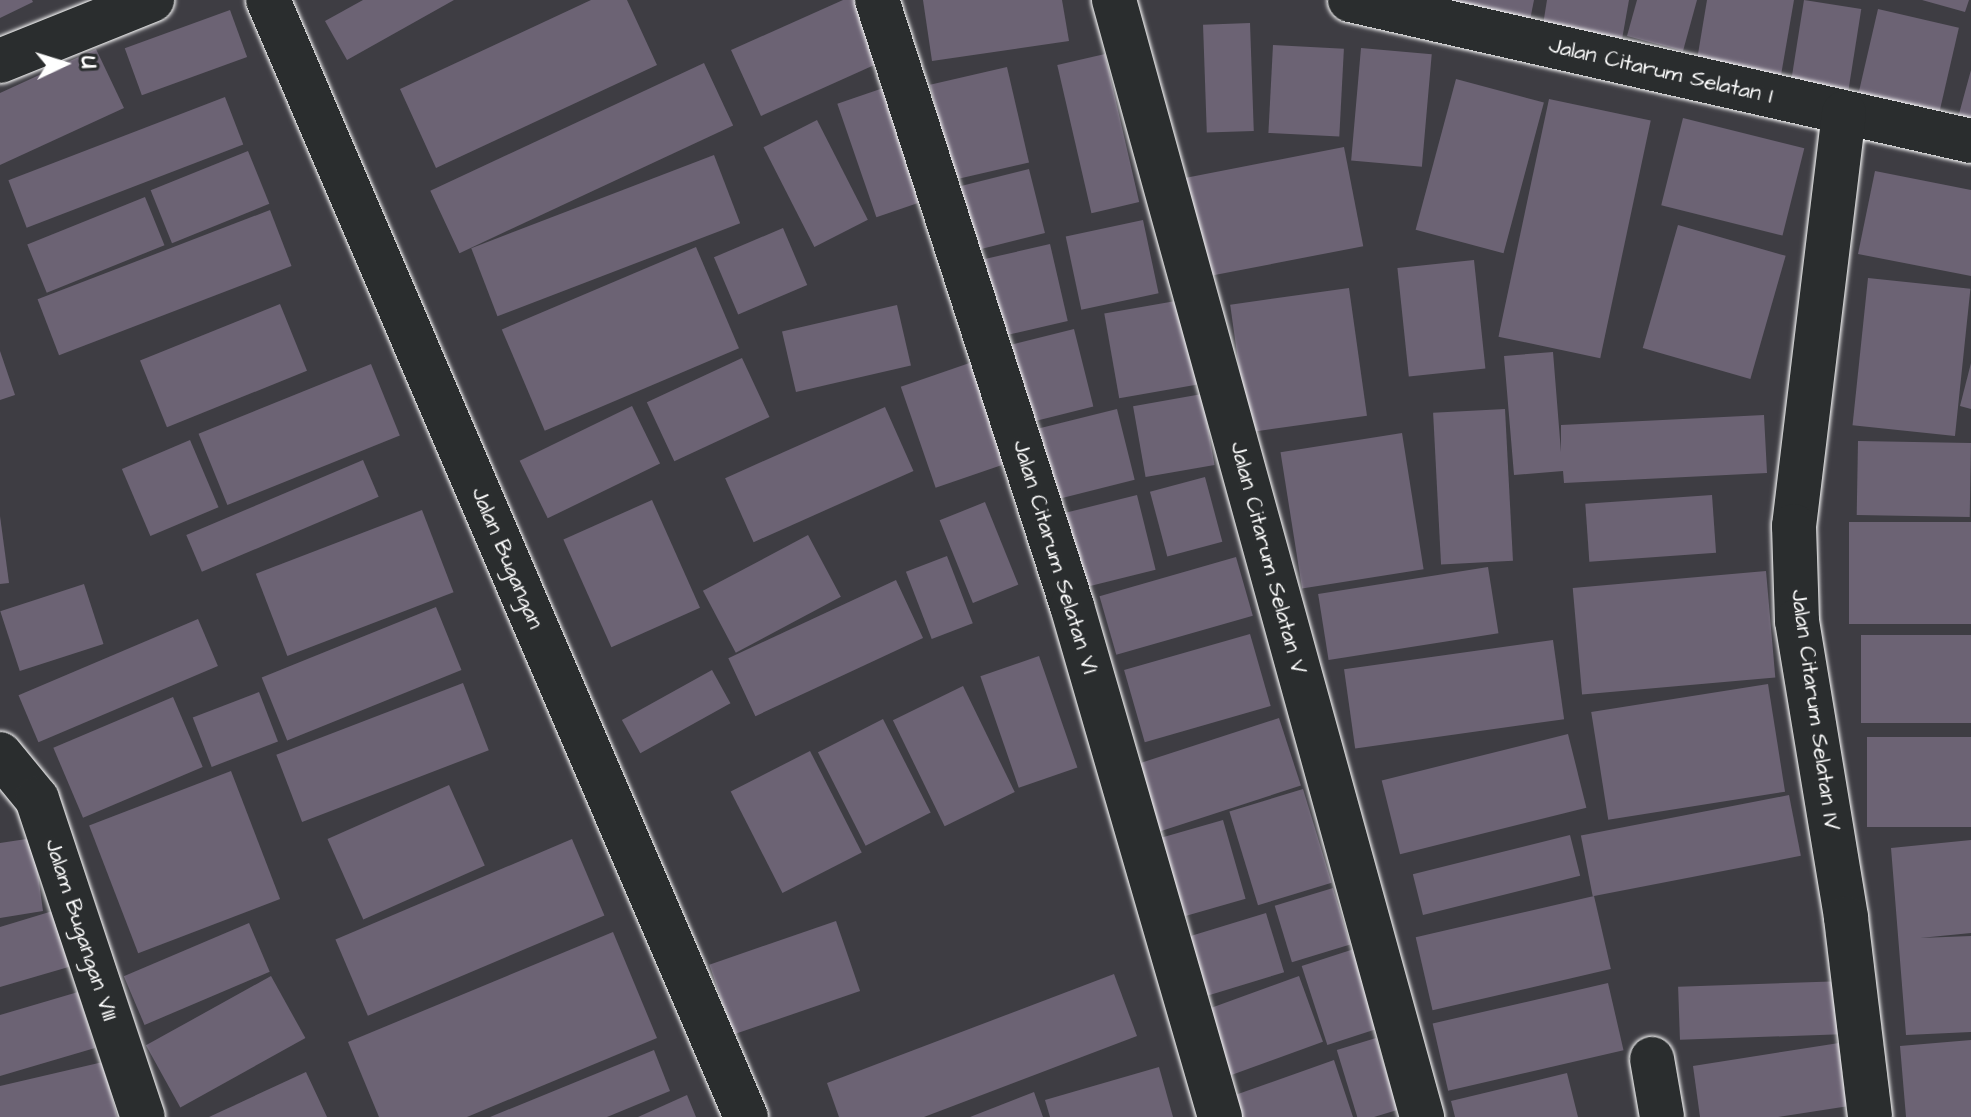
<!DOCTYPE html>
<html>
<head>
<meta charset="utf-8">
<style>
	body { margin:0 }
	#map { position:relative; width:1971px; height:1117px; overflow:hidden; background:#3e3d43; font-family:"Architects Daughter",sans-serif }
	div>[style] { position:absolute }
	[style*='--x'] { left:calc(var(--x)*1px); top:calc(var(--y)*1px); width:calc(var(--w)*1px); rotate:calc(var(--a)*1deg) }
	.building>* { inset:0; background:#6c6374; transform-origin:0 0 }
	.roads { filter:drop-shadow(0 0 2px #fff) drop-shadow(0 0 2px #fff) }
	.street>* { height:44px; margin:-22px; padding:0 22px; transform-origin:22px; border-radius:22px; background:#2a2d2e }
	.secondary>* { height:44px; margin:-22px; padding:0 22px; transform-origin:22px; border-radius:22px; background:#2a2d2e }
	span { translate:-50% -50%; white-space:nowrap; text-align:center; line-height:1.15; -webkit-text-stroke:6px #2a2d2e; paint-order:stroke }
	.street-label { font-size:22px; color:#fff }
	.north { position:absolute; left:24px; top:24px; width:80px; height:80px; -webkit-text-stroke:6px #2a2d2e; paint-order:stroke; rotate:86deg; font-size:22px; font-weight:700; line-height:32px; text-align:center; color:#fff }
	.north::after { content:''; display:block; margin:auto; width:28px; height:36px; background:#fff; clip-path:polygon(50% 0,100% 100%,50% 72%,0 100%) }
</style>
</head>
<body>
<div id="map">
	<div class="building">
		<div style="clip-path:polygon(0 0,32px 0,33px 2px,0 18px)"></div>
		<div style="clip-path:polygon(363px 0,454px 0,347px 60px,325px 21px)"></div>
		<div style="clip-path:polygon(591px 0,627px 0,657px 65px,436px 168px,400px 89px)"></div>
		<div style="clip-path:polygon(843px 0,854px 0,881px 62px,761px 116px,731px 50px)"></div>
		<div style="clip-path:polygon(923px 0,1062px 0,1069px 41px,932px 61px)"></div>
		<div style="clip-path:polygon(1439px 0,1534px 0,1529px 25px)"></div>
		<div style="clip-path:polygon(1547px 0,1629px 0,1621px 45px,1542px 31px)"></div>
		<div style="clip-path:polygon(1637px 0,1697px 0,1683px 51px,1627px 36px)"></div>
		<div style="clip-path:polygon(1707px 0,1794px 0,1780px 81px,1696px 66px)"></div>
		<div style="left:1804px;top:0;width:58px;height:94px;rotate:9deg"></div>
		<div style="clip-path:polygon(1922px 0,1969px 0,1965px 12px)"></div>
		<div style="left:1878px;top:9px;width:83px;height:99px;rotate:13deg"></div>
		<div style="left:230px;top:10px;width:50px;height:112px;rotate:70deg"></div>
		<div style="left:1250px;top:23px;width:108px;height:47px;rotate:88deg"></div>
		<div style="left:1273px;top:45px;width:71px;height:88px;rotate:3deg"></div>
		<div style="left:1361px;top:48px;width:71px;height:113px;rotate:5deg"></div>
		<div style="clip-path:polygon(96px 49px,124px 108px,0 165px,0 93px)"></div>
		<div style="left:1105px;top:54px;width:152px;height:49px;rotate:77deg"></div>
		<div style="left:704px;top:63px;width:69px;height:302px;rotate:65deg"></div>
		<div style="left:1007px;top:67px;width:98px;height:79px;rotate:77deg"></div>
		<div style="clip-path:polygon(1971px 70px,1971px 129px,1956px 125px)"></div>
		<div style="left:1456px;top:79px;width:91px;height:156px;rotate:15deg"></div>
		<div style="left:895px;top:84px;width:120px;height:61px;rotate:71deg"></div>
		<div style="left:225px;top:97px;width:51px;height:232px;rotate:69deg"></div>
		<div style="left:1549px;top:99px;width:104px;height:243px;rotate:12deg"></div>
		<div style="left:1683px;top:118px;width:125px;height:90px;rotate:14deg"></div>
		<div style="left:817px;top:120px;width:112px;height:60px;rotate:63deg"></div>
		<div style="left:1344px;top:147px;width:101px;height:162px;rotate:79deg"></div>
		<div style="left:248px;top:151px;width:57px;height:105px;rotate:68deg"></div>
		<div style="left:714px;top:155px;width:73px;height:260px;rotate:69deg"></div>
		<div style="left:1029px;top:169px;width:66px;height:72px;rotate:76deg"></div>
		<div style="clip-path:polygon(1875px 171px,1971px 190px,1971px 276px,1858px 254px)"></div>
		<div style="left:145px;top:197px;width:52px;height:127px;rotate:68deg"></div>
		<div style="left:270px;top:210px;width:60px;height:249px;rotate:69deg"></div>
		<div style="left:1143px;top:220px;width:75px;height:79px;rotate:78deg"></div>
		<div style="left:1678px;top:225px;width:112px;height:128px;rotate:16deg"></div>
		<div style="left:783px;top:228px;width:62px;height:75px;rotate:67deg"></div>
		<div style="left:1050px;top:244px;width:79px;height:69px;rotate:77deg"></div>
		<div style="left:696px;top:247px;width:110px;height:211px;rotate:67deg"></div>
		<div style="left:1474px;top:260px;width:109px;height:77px;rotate:84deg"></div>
		<div style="left:1868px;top:278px;width:103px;height:148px;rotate:6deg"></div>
		<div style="left:1349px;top:288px;width:129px;height:120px;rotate:82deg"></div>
		<div style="left:1187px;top:299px;width:86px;height:84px;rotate:80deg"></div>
		<div style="left:280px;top:304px;width:72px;height:151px;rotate:68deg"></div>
		<div style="left:897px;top:305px;width:62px;height:118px;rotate:77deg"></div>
		<div style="left:1074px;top:329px;width:80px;height:72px;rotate:76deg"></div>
		<div style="clip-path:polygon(0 351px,15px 395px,0 400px)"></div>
		<div style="clip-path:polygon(1553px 352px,1561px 452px,1561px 425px,1764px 415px,1767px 473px,1564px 483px,1563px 471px,1514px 475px,1504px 356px)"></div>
		<div style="left:742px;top:358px;width:65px;height:105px;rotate:65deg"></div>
		<div style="left:984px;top:358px;width:107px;height:88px;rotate:71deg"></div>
		<div style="clip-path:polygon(1971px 363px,1971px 409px,1960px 406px)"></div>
		<div style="left:371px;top:364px;width:77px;height:186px;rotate:68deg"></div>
		<div style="left:1202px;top:394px;width:72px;height:70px;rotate:80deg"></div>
		<div style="left:632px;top:406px;width:64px;height:125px;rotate:64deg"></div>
		<div style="left:885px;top:407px;width:70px;height:175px;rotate:66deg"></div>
		<div style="left:1117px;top:409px;width:73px;height:87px;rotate:76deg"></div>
		<div style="left:1505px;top:409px;width:152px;height:72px;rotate:87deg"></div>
		<div style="left:1402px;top:433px;width:138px;height:123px;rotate:81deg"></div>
		<div style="left:190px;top:440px;width:73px;height:74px;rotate:67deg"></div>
		<div style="left:1858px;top:441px;width:113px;height:74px;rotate:1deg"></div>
		<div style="left:363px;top:460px;width:40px;height:192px;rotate:67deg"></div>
		<div style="left:1205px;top:477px;width:67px;height:57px;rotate:75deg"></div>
		<div style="left:1137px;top:495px;width:77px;height:81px;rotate:76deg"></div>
		<div style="left:1712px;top:495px;width:58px;height:127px;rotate:86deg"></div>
		<div style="left:652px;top:500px;width:118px;height:97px;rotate:66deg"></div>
		<div style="left:985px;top:502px;width:89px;height:49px;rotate:68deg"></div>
		<div style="left:422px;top:510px;width:88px;height:178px;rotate:69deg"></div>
		<div style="clip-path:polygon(0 516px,9px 583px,0 584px)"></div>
		<div style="left:1971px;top:522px;width:102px;height:122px;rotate:90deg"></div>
		<div style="left:808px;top:535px;width:70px;height:119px;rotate:62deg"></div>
		<div style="left:947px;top:556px;width:72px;height:44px;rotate:69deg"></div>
		<div style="left:1236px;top:557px;width:61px;height:142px;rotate:74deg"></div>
		<div style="left:1488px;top:567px;width:67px;height:172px;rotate:81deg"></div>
		<div style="left:1766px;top:571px;width:107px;height:194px;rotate:85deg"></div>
		<div style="left:896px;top:580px;width:64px;height:185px;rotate:65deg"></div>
		<div style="left:84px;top:584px;width:63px;height:88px;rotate:72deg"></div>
		<div style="left:436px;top:607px;width:68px;height:188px;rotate:68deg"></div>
		<div style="left:198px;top:619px;width:51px;height:195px;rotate:67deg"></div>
		<div style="left:1250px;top:634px;width:75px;height:131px;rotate:74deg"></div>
		<div style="left:1971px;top:635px;width:88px;height:110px;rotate:90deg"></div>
		<div style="left:1553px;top:640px;width:80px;height:211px;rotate:82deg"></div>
		<div style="left:1039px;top:656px;width:118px;height:62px;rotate:71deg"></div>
		<div style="left:712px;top:670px;width:38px;height:103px;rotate:61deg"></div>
		<div style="left:463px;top:683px;width:72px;height:200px;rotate:69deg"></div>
		<div style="left:1768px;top:684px;width:109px;height:179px;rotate:81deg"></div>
		<div style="left:963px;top:686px;width:118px;height:78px;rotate:64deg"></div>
		<div style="left:259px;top:692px;width:53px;height:71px;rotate:69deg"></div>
		<div style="left:173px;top:697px;width:76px;height:130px;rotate:67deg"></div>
		<div style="left:1279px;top:718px;width:71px;height:151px;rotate:72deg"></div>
		<div style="left:883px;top:719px;width:105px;height:73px;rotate:63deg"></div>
		<div style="left:1568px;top:734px;width:76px;height:192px;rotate:76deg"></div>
		<div style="left:1971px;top:737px;width:90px;height:104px;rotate:90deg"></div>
		<div style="left:810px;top:751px;width:114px;height:89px;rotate:63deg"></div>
		<div style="left:231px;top:771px;width:137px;height:152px;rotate:69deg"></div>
		<div style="left:449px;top:785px;width:88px;height:133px;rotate:66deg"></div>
		<div style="left:1303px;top:789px;width:98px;height:77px;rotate:73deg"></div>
		<div style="left:1789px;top:795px;width:62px;height:212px;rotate:79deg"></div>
		<div style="left:1223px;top:820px;width:82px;height:78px;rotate:74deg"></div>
		<div style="left:1570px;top:835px;width:42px;height:162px;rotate:76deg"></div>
		<div style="clip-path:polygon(33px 838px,43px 911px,0 918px,0 843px)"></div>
		<div style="left:572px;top:839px;width:83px;height:257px;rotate:67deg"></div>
		<div style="clip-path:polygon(1971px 840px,1971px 933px,1920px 938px,1971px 936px,1971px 1032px,1906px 1035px,1891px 848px)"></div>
		<div style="left:1333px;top:888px;width:59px;height:61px;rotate:73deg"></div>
		<div style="left:1594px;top:896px;width:75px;height:183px;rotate:77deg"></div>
		<div style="clip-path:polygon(56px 910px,72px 966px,0 987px,0 927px)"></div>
		<div style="left:1266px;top:913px;width:62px;height:89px;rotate:73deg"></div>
		<div style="left:836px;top:921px;width:74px;height:134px;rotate:71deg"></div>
		<div style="left:249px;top:923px;width:53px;height:136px;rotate:67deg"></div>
		<div style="clip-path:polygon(613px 932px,657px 1038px,467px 1117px,379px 1117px,348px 1042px)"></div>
		<div style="left:1354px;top:949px;width:83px;height:55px;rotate:72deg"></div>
		<div style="clip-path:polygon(1114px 974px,1137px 1036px,924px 1117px,839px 1117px,827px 1083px)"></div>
		<div style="left:271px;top:976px;width:71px;height:143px;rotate:61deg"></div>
		<div style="left:1299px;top:976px;width:70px;height:107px;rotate:70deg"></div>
		<div style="left:1846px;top:981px;width:53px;height:168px;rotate:88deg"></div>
		<div style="left:1608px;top:983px;width:69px;height:180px;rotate:77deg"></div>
		<div style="clip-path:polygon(78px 992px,95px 1048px,0 1076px,0 1015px)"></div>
		<div style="left:1376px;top:1038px;width:75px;height:41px;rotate:73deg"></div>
		<div style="clip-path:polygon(1971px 1040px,1971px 1117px,1906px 1117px,1900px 1046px)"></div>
		<div style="clip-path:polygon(1839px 1043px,1849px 1106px,1778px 1117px,1700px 1117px,1693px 1066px)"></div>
		<div style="clip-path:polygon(654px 1050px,670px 1091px,607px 1117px,490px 1117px)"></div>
		<div style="clip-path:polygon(1334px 1060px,1353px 1117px,1227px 1117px,1221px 1100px)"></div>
		<div style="clip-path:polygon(103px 1062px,117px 1117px,0 1117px,0 1086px)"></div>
		<div style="clip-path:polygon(1159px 1067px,1173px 1117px,1050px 1117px,1045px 1100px)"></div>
		<div style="clip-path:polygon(306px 1072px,327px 1117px,209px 1117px)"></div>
		<div style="clip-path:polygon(1567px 1073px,1578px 1117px,1455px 1117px,1451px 1101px)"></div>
		<div style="clip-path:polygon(1034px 1092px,1043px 1117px,970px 1117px)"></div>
		<div style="clip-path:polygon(687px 1095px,696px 1117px,638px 1117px)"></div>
	</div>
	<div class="roads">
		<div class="street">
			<div style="--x:877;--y:0;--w:637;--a:72.16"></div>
			<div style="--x:1072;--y:606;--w:532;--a:73.85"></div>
			<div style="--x:1114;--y:0;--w:1159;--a:74.58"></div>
			<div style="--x:1350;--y:0;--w:637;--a:12.79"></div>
			<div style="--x:0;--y:61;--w:164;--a:-21.9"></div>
			<div style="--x:1844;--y:113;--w:416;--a:96.9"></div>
			<div style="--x:1794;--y:526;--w:95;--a:88.2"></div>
			<div style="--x:1797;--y:621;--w:301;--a:80.6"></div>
			<div style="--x:1846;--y:918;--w:200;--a:83.1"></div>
			<div style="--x:0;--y:754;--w:58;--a:50.6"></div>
			<div style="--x:37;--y:799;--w:335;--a:71.6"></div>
			<div style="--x:1652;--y:1059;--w:59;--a:80.2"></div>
		</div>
		<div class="secondary">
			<div style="--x:268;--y:0;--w:1215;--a:66.83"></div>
		</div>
	</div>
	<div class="street-label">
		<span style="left:1661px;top:71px;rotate:13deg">Jalan Citarum Selatan I</span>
		<span style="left:1055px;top:557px;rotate:73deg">Jalan Citarum Selatan VI</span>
		<span style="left:507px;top:558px;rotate:67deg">Jalan Bugangan</span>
		<span style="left:1268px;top:558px;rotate:75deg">Jalan Citarum Selatan V</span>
		<span style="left:1815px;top:710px;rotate:82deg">Jalan Citarum Selatan IV</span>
		<span style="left:81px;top:930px;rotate:72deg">Jalam Bugangan VIII</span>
	</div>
	<div class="north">U</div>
</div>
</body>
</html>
